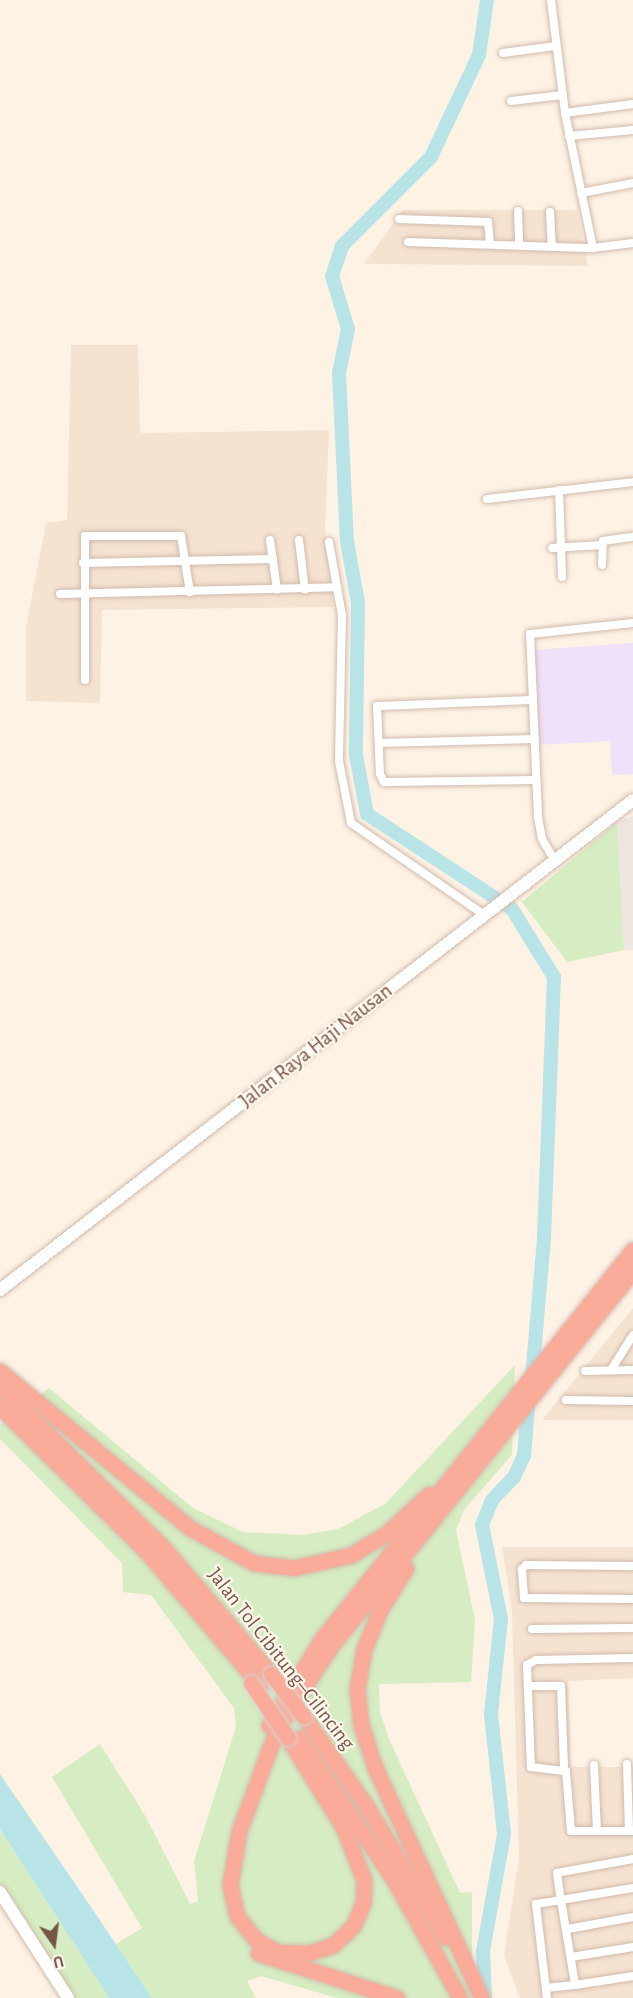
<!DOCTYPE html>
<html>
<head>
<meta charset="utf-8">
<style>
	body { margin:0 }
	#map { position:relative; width:633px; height:1998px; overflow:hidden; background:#fdf2e4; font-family:"Alegreya Sans",sans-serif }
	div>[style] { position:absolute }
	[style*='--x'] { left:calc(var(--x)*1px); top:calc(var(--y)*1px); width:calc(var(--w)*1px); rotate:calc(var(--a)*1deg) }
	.residential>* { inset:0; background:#f5e3d2 }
	.industrial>* { inset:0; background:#ede5df }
	.education>* { inset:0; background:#efe1fa }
	.green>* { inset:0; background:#d6ecc2 }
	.water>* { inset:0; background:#b8e4e8 }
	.river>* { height:14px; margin:-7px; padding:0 7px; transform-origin:7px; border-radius:7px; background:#b8e4e8 }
	.roads { filter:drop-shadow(0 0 2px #d1bbac) drop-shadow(0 0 2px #d1bbac) }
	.street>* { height:8px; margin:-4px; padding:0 4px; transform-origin:4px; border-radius:4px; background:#fff }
	.secondary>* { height:12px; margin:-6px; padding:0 6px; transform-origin:6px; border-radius:6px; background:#fff }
	.highway>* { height:15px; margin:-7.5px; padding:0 7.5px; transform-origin:7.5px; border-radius:7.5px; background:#faab99 }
	.bridges { filter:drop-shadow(0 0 2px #d9d0cc) drop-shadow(0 0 2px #d9d0cc) }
	.highway-bridge>* { height:15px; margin:-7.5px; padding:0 7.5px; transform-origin:7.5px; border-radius:7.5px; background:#faab99 }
	span { translate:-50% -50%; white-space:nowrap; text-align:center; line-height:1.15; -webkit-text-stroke:4.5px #fff6ec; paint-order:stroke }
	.street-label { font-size:21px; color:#775648 }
	.north { position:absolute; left:24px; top:1914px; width:60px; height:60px; -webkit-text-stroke:4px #fff6ec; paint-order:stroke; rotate:166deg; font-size:16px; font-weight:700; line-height:24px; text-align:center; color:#775648 }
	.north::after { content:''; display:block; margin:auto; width:21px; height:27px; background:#775648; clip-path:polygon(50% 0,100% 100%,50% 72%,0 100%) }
</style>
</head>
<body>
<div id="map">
	<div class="residential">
		<div style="clip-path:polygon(403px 210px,577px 210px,588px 266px,364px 264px)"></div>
		<div style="clip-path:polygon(71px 345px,138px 345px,140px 433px,329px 430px,325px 527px,333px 607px,102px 610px,100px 703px,26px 701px,26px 627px,46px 523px,67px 520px)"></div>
		<div style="clip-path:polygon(633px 1308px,633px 1420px,542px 1420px)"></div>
		<div style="clip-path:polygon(502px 1547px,633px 1547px,633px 1678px,568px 1681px,571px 1767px,633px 1767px,633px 1998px,520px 1998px,504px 1956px,519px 1857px,512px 1612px)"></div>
	</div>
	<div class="industrial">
		<div style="clip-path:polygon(633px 816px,633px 950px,624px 950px,617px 822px)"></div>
	</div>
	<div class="education">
		<div style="clip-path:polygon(633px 643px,633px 774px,612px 775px,610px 741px,539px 745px,533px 650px)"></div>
	</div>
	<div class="green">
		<div style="clip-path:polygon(617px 822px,624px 950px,567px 962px,522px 902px)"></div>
		<div style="clip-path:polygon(515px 1365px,512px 1455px,464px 1510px,456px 1530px,475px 1620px,471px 1682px,379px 1684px,380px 1712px,389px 1739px,460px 1893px,472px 1892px,472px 1998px,337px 1998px,261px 1976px,247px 1981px,256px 1998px,152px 1998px,116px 1944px,142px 1928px,52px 1777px,100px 1744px,146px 1817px,190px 1904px,198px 1901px,194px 1861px,236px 1727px,234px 1708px,151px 1595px,123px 1592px,122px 1563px,0 1439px,0 1425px,49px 1388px,193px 1508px,243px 1532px,303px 1535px,338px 1529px,385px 1504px)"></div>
		<div style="clip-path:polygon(0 1829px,109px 1998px,74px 1998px,0 1884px)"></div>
	</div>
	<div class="water">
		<div style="clip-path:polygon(0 1774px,91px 1907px,152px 1998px,109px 1998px,0 1829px)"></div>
	</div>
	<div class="river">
		<div style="--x:487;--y:0;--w:56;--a:98.3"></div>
		<div style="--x:479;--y:55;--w:113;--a:115.2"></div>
		<div style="--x:431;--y:157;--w:126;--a:135"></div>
		<div style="--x:342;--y:246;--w:32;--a:108"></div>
		<div style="--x:332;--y:276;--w:55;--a:73.2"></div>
		<div style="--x:348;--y:329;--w:45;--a:101.6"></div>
		<div style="--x:339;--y:373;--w:168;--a:87.3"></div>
		<div style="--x:347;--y:541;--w:63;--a:79.9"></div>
		<div style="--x:358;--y:603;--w:152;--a:90.8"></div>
		<div style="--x:356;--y:755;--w:60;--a:79.4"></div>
		<div style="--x:367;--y:814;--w:173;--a:33.2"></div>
		<div style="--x:512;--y:909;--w:80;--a:58.3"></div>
		<div style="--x:554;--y:977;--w:261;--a:92.2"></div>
		<div style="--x:544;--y:1238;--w:141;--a:94.9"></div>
		<div style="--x:485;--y:1998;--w:47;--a:-92.4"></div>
		<div style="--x:483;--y:1951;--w:119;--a:-79.8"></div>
		<div style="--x:504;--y:1834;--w:121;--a:-96.2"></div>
		<div style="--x:491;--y:1714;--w:96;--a:-84"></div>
		<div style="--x:501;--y:1619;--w:96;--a:-101.4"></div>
		<div style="--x:482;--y:1525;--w:27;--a:-68"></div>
		<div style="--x:492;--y:1500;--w:32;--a:-46"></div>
		<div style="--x:514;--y:1477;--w:23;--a:-65"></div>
		<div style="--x:524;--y:1456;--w:59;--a:-85.2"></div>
	</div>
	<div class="roads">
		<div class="street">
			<div style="--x:551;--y:0;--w:114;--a:82.9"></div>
			<div style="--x:565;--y:113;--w:138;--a:78.3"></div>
			<div style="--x:593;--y:248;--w:40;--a:-7.1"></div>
			<div style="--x:503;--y:53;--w:53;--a:-7.5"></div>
			<div style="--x:511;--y:101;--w:52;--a:-6.6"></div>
			<div style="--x:565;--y:113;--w:69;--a:-7.5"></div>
			<div style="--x:569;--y:136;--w:64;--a:-5.4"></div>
			<div style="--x:581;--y:193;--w:53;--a:-10.9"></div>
			<div style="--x:518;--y:211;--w:34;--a:88"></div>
			<div style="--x:550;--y:212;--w:34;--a:87"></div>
			<div style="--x:399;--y:219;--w:89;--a:1.9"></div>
			<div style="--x:488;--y:222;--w:22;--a:85"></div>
			<div style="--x:408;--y:242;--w:185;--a:1.9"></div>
			<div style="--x:559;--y:490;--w:87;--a:88"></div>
			<div style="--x:487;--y:499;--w:147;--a:-6.6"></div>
			<div style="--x:270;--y:540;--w:50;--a:82"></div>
			<div style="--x:299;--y:540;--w:50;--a:83.2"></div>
			<div style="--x:329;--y:542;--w:75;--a:80"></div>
			<div style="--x:342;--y:616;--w:145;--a:91.2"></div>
			<div style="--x:339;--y:761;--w:63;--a:79"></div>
			<div style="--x:351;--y:823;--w:160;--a:34.6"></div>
			<div style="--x:552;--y:548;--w:50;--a:-3.4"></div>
			<div style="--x:83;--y:563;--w:190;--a:-1.2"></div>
			<div style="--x:602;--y:565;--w:24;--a:-88"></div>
			<div style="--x:603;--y:541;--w:30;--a:-8"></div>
			<div style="--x:60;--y:594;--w:277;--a:-1.4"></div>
			<div style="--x:85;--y:680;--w:144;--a:-90"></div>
			<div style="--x:85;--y:536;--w:96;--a:0"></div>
			<div style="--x:181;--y:536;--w:57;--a:80.9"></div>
			<div style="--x:533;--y:700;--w:156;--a:177.8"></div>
			<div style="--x:377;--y:706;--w:68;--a:87.5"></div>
			<div style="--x:380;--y:774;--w:9;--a:63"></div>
			<div style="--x:384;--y:782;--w:152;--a:-0.8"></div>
			<div style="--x:379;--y:743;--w:156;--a:-1.5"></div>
			<div style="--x:554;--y:859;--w:23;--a:-121"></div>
			<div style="--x:542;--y:839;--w:23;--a:-100"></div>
			<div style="--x:538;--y:816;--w:182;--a:-92.5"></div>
			<div style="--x:530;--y:634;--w:104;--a:-6.1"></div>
			<div style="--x:611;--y:1370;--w:41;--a:-57.8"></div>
			<div style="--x:585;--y:1371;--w:48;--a:-1.2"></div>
			<div style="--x:566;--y:1400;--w:67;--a:0.9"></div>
			<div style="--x:633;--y:1566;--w:107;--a:-179.5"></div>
			<div style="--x:526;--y:1565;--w:6;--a:135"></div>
			<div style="--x:522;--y:1569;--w:29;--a:86"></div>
			<div style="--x:524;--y:1598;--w:109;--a:0.5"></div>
			<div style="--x:532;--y:1629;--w:101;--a:-0.6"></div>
			<div style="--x:633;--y:1658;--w:97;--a:178.8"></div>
			<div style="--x:536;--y:1660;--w:10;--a:151"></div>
			<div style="--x:527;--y:1665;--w:102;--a:87.8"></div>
			<div style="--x:531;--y:1767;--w:35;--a:7"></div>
			<div style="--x:566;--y:1771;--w:60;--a:85.2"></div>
			<div style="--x:571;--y:1831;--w:62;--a:0"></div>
			<div style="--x:528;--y:1686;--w:33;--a:0"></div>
			<div style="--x:561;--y:1686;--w:83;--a:87.9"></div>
			<div style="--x:627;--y:1764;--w:67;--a:88.3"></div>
			<div style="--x:594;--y:1765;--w:66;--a:87.4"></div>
			<div style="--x:633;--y:1859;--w:77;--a:169.6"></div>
			<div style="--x:557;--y:1873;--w:27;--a:82"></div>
			<div style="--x:561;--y:1900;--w:73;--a:-9.5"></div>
			<div style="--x:568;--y:1929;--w:66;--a:-10.5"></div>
			<div style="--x:571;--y:1957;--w:63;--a:-9.2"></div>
			<div style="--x:575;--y:1985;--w:59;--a:-8.8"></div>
			<div style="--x:547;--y:1998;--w:95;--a:-96.7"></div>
			<div style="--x:536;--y:1904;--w:25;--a:-9"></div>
			<div style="--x:561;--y:1900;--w:86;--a:80.6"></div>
			<div style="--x:575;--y:1985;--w:27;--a:174"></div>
		</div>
		<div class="secondary">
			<div style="--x:0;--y:1290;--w:800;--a:-37.74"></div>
			<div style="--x:0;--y:1892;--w:126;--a:57.3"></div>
		</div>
		<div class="highway">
			<div style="--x:0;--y:1371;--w:246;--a:39.6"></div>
			<div style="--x:190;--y:1528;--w:73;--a:28.7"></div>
			<div style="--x:254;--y:1563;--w:39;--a:7"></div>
			<div style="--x:293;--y:1568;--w:59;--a:-12.6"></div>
			<div style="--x:351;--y:1555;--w:42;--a:-31.4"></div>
			<div style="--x:387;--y:1533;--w:57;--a:-42.9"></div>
			<div style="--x:0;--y:1387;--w:227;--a:44.5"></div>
			<div style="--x:162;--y:1546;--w:168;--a:49.6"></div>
			<div style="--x:0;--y:1407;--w:205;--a:44.6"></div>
			<div style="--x:146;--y:1551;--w:176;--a:49.6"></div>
			<div style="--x:406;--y:1568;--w:49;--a:121.8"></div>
			<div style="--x:380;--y:1610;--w:42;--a:112.3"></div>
			<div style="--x:364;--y:1649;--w:40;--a:100"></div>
			<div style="--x:357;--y:1688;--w:37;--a:84"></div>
			<div style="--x:361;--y:1725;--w:45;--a:72"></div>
			<div style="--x:375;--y:1768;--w:254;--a:65.1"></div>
			<div style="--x:304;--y:1717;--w:106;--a:55"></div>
			<div style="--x:365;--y:1804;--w:155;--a:59"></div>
			<div style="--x:269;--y:1725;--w:101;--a:-58.4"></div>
			<div style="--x:322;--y:1639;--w:498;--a:-51.4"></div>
			<div style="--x:288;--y:1738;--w:105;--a:58.3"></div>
			<div style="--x:343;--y:1827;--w:57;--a:68.4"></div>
			<div style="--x:364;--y:1880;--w:23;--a:92"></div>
			<div style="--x:363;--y:1903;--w:25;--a:113"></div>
			<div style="--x:353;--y:1926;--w:28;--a:136"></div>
			<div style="--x:333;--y:1945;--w:26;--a:162"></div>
			<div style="--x:308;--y:1953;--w:30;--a:-178"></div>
			<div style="--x:278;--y:1952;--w:24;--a:-152"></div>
			<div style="--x:257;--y:1941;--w:32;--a:-129"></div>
			<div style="--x:237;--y:1916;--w:32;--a:-103"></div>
			<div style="--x:230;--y:1885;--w:55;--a:-80.5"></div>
			<div style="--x:239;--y:1831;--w:109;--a:-69.6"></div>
			<div style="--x:277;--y:1729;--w:99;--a:-57"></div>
			<div style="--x:331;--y:1646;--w:482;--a:-51.2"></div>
			<div style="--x:299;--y:1738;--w:171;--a:56.2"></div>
			<div style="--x:394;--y:1880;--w:135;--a:60.8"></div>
			<div style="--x:258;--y:1953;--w:146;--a:17.9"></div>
		</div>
	</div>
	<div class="bridges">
		<div class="highway-bridge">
			<div style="--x:271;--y:1674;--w:54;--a:52.5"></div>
			<div style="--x:251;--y:1683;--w:66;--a:56.1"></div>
		</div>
	</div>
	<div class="street-label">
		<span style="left:316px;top:1046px;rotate:-38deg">Jalan Raya Haji Nausan</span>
		<span style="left:281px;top:1659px;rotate:52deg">Jalan Tol Cibitung–Cilincing</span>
	</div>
	<div class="north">U</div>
</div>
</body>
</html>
